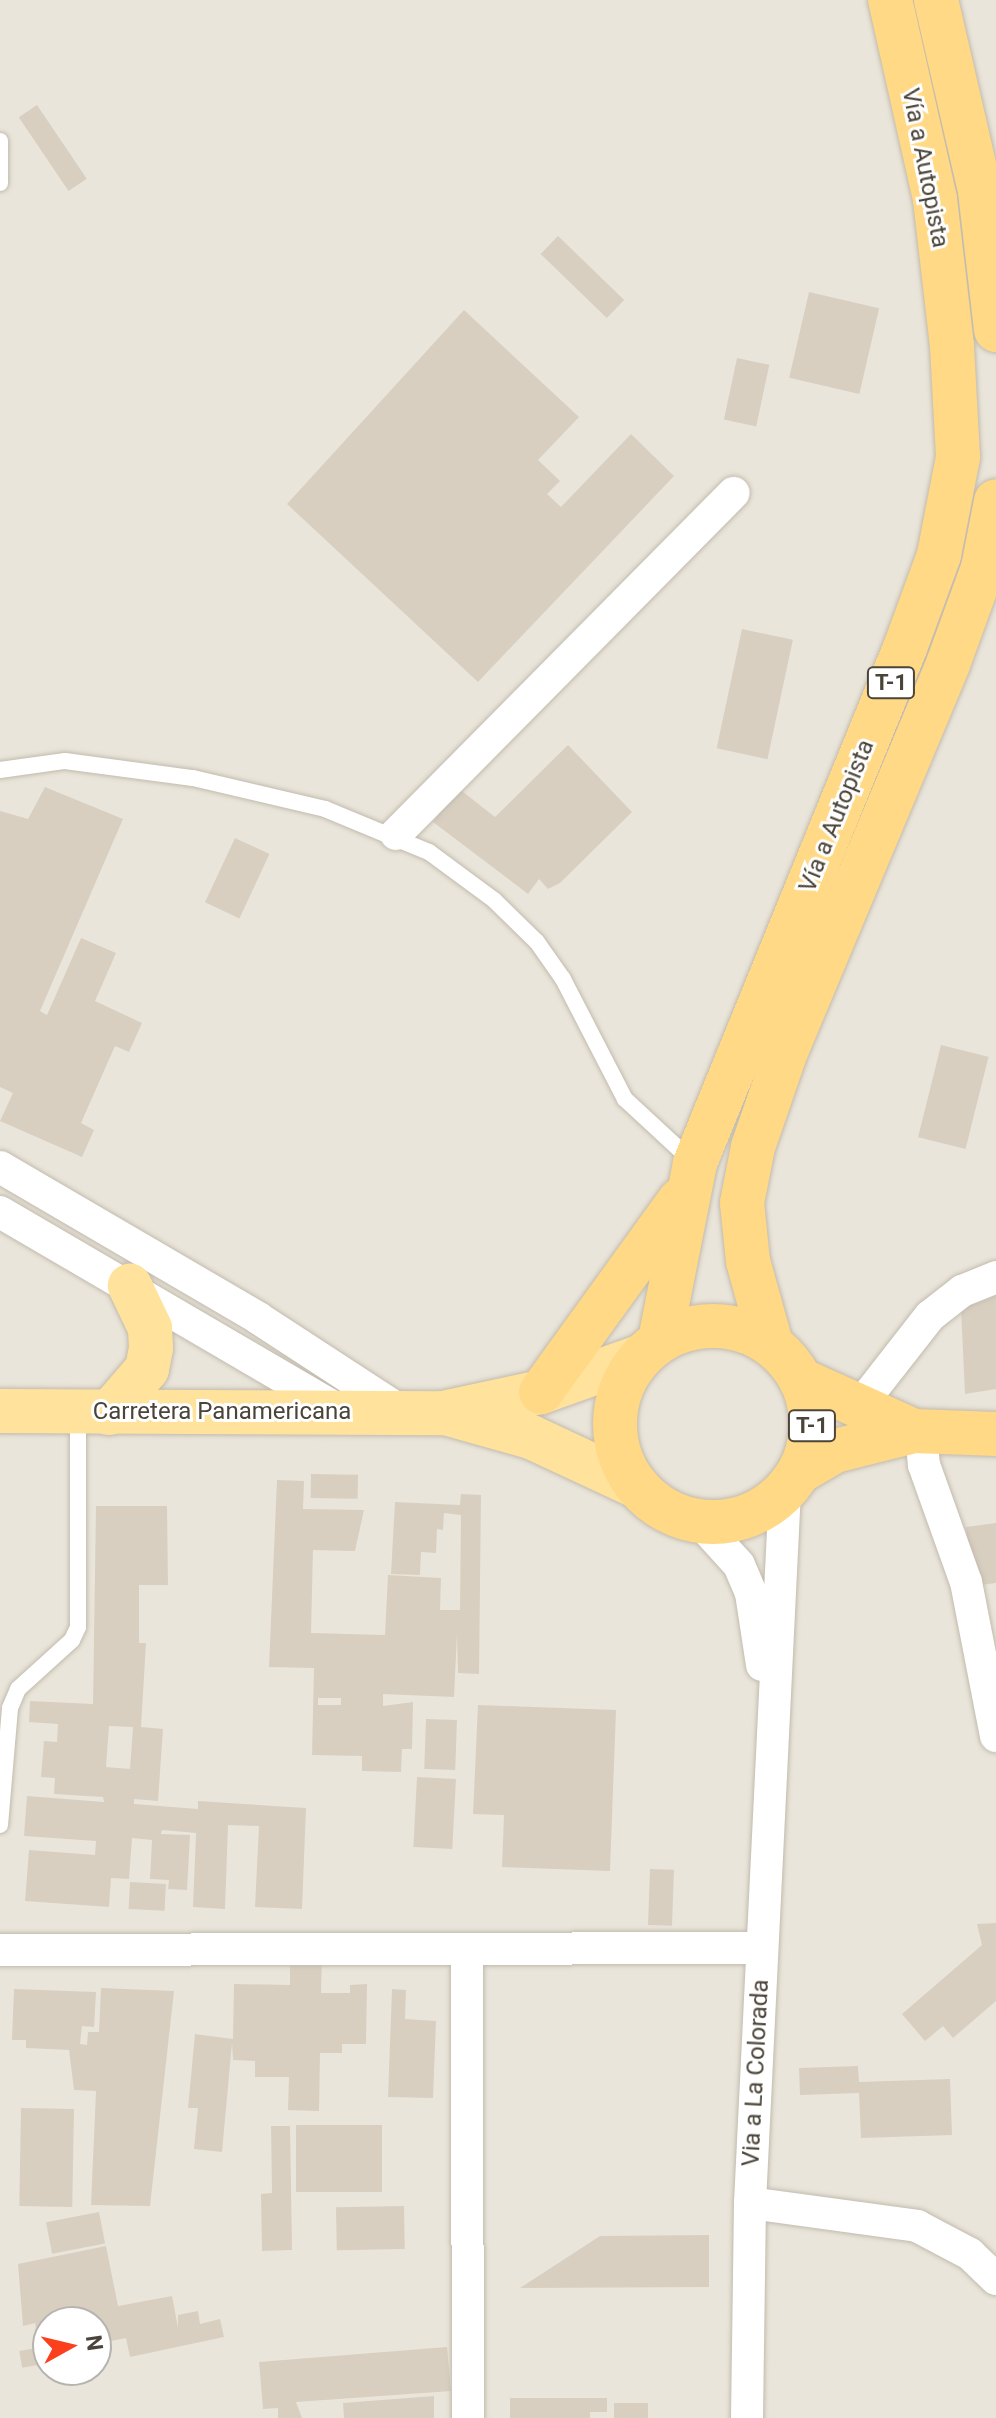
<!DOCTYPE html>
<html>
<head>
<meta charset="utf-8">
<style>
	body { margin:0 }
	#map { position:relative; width:996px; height:2418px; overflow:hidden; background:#f6f3ec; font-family:Roboto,sans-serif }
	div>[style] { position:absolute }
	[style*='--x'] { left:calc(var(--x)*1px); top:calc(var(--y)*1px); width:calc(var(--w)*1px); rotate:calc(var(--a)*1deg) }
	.residential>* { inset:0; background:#eae5da }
	.building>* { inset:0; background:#d8cfc1; transform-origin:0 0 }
	.roads { filter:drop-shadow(0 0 2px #c2bbae) drop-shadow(0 0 2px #c2bbae) }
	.service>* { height:16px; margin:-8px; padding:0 8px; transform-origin:8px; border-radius:8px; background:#fff }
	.minor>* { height:32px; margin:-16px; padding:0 16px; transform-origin:16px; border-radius:16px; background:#fff }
	.primary>* { height:44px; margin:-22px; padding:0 22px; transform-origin:22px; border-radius:22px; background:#ffe39c }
	.trunk>* { height:44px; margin:-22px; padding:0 22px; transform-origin:22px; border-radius:22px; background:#ffd985 }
	.trunk>.ring { margin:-22px; padding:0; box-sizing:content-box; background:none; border:44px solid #ffd985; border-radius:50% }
	span { translate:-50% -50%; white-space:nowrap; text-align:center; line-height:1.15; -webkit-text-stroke:6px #fff; paint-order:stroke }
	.shield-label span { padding:2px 6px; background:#fff; border:2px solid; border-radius:6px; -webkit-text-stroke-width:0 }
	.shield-label { font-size:22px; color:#4b4439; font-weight:700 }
	.street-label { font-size:24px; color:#4b4439 }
	.north { position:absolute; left:32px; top:2306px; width:80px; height:80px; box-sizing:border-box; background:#fff; border:2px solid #b7b4b0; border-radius:50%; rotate:82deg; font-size:22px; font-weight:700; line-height:32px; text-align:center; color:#4b4439 }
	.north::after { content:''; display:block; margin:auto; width:28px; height:36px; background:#fc3f1d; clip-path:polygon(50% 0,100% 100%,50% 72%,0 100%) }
</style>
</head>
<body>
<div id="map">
	<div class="residential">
		<div style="clip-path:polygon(evenodd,0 0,996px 0,996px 2418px,0 2418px,0 0,48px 2322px,96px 2322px,96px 2370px,48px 2370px,48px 2322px)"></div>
	</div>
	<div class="building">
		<div style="left:37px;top:105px;width:89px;height:22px;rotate:56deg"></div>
		<div style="left:558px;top:236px;width:92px;height:25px;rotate:44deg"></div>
		<div style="left:809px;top:292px;width:72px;height:88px;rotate:13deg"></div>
		<div style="clip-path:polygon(464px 310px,579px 417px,538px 460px,560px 481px,547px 494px,561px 507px,631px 434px,674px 476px,478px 682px,287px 504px)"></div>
		<div style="left:737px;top:358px;width:33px;height:63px;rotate:12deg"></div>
		<div style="left:742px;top:629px;width:52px;height:122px;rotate:12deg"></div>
		<div style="clip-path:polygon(568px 745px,632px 812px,560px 883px,548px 889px,539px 879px,528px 894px,433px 822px,458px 788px,495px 817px)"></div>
		<div style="clip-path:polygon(45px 787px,123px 819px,40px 1011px,47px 1015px,81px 938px,116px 953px,95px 1001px,142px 1023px,129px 1052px,115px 1046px,81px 1123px,94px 1130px,82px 1157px,0 1121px,13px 1093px,0 1087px,0 811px,28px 819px)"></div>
		<div style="left:235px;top:838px;width:38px;height:71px;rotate:25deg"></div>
		<div style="left:941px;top:1045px;width:49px;height:95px;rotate:14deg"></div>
		<div style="clip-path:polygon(996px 1296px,996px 1389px,965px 1394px,961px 1309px)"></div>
		<div style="left:311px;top:1474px;width:47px;height:24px;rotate:1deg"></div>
		<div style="clip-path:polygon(evenodd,277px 1480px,304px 1481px,303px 1509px,364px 1510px,355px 1551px,313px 1550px,311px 1633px,385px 1635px,388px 1575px,441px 1578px,440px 1610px,460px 1610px,461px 1515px,444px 1513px,443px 1530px,437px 1529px,436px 1553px,421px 1552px,420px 1575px,391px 1574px,395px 1502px,460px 1505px,461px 1494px,481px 1495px,479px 1674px,458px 1673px,457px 1634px,454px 1697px,383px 1694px,383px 1706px,413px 1702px,412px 1749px,402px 1749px,401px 1772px,362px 1771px,362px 1756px,312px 1755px,314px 1668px,269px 1667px,277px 1480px,318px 1698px,341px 1698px,341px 1705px,318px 1705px,318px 1698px)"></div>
		<div style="clip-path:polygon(evenodd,96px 1506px,167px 1506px,168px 1585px,139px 1585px,139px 1643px,146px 1643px,141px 1727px,163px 1729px,158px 1801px,134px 1799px,134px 1804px,198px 1809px,198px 1801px,306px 1808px,302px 1909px,255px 1907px,259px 1826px,228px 1825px,225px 1909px,193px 1907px,196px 1833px,162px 1830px,161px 1834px,190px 1835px,187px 1890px,168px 1889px,169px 1880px,150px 1879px,152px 1840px,132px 1838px,129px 1879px,111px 1878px,109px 1907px,25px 1901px,29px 1850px,95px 1855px,96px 1841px,24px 1836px,27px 1796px,104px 1802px,103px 1797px,54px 1794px,55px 1778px,41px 1777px,44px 1741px,57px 1742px,58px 1724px,29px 1722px,30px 1701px,93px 1704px,96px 1506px,109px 1726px,133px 1727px,130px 1769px,106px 1767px,109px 1726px)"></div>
		<div style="clip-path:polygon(996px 1523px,996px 1583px,973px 1586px,966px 1527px)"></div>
		<div style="clip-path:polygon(478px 1705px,616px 1710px,610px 1871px,502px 1867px,504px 1815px,473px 1814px)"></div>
		<div style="left:426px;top:1719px;width:31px;height:50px;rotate:2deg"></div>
		<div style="left:417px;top:1777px;width:39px;height:70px;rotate:3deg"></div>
		<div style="left:650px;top:1869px;width:24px;height:56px;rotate:2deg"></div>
		<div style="left:130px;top:1882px;width:36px;height:27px;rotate:3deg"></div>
		<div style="clip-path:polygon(996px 1923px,996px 2001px,953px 2038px,943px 2026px,925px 2041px,902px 2014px,982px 1945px,977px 1924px)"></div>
		<div style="clip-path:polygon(290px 1954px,322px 1955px,321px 1993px,350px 1993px,350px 1985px,367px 1984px,366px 2044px,342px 2044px,342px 2053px,320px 2053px,319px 2111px,288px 2110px,289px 2077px,255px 2077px,255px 2061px,233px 2060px,232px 2043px,222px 2152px,194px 2149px,198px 2108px,188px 2108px,195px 2034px,233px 2039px,234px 1984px,290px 1985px)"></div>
		<div style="clip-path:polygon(101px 1988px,174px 1991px,150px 2206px,91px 2205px,96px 2091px,74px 2090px,69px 2050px,26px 2048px,26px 2040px,12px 2040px,14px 1989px,96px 1992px,94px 2027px,82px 2026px,80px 2044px,87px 2045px,88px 2032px,99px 2032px)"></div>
		<div style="clip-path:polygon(392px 1989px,406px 1990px,405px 2019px,436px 2021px,433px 2098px,388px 2097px)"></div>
		<div style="clip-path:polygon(858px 2066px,859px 2082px,950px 2079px,952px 2135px,861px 2138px,859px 2093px,800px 2095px,799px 2068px)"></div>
		<div style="left:21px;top:2108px;width:53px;height:98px;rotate:1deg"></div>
		<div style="left:296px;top:2125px;width:86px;height:67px"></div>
		<div style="clip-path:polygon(271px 2126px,290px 2126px,292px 2250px,262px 2251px,261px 2194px,272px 2193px)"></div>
		<div style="left:404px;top:2206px;width:43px;height:68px;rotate:89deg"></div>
		<div style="left:99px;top:2212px;width:32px;height:54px;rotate:79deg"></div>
		<div style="clip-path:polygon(709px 2235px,709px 2287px,520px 2288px,600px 2236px)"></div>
		<div style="clip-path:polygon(106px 2246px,118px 2306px,172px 2296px,178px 2328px,178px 2315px,198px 2311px,200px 2324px,220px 2319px,224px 2337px,130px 2357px,126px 2338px,96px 2344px,96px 2322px,48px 2322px,48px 2363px,43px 2363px,35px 2323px,23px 2326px,18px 2264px)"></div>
		<div style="clip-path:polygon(447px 2347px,451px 2391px,296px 2402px,302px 2418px,278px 2418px,278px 2408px,263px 2409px,259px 2362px)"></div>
		<div style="left:36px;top:2348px;width:17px;height:17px;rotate:80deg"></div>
		<div style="clip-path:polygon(434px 2396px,434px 2418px,344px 2418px,343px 2403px)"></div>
		<div style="clip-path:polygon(510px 2398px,607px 2398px,607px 2412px,590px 2412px,590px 2418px,510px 2418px)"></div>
		<div style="left:614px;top:2403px;width:34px;height:15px"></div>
	</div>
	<div class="roads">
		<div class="service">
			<div style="--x:0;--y:141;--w:42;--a:90"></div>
			<div style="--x:0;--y:770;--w:66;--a:-7.9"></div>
			<div style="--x:65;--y:761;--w:129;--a:7.6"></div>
			<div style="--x:193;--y:778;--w:136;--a:13.2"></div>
			<div style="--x:325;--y:809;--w:113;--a:22.5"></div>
			<div style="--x:429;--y:852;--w:81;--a:36.4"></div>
			<div style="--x:494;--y:900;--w:60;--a:44.3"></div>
			<div style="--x:537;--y:942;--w:45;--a:54.9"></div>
			<div style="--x:563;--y:979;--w:135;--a:62.7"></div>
			<div style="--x:625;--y:1099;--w:93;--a:42.8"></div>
			<div style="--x:0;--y:1825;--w:117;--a:-85.1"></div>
			<div style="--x:10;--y:1708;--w:21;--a:-67"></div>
			<div style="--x:18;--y:1689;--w:73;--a:-42.2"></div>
			<div style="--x:72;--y:1640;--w:14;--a:-65"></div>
			<div style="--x:78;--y:1627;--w:212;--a:-90"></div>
		</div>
		<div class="minor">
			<div style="--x:396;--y:834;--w:480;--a:-45.3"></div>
			<div style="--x:0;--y:1167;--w:299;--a:30.3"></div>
			<div style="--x:258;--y:1318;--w:174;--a:33.1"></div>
			<div style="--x:0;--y:1212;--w:394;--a:30.3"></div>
			<div style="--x:858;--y:1408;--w:117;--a:-52"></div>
			<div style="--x:930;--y:1316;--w:41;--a:-38"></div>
			<div style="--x:962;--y:1291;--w:37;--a:-22"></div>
			<div style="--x:921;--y:1432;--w:33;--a:85"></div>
			<div style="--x:924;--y:1465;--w:124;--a:70.3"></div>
			<div style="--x:966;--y:1582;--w:157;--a:79"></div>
			<div style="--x:699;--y:1521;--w:59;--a:47.7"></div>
			<div style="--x:739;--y:1565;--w:30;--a:67"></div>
			<div style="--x:751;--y:1593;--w:73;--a:81.3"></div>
			<div style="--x:0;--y:1950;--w:762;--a:-0.15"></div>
			<div style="--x:467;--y:1952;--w:466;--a:89.9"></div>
			<div style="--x:750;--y:2203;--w:169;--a:7.8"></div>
			<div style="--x:917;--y:2226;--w:60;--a:27.8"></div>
			<div style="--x:970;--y:2254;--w:36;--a:44"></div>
			<div style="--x:747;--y:2418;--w:215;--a:-89.2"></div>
			<div style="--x:750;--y:2203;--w:713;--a:-87.19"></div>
		</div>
		<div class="primary">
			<div style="--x:0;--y:1411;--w:443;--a:0.3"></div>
			<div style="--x:443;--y:1413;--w:100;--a:-12.1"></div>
			<div style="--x:541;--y:1392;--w:107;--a:-19.6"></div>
			<div style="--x:109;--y:1413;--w:58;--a:-49.2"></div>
			<div style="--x:147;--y:1369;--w:21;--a:-79"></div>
			<div style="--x:151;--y:1348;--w:20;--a:-93"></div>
			<div style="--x:150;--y:1328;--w:47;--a:-115.5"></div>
			<div style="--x:449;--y:1414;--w:85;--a:15.7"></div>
			<div style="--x:531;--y:1437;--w:118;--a:25"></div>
		</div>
		<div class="trunk">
			<div style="--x:936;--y:0;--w:196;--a:77"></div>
			<div style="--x:980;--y:191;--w:140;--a:83.4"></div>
			<div class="ring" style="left:615px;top:1326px;width:152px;height:152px"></div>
			<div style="--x:660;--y:1340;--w:180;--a:-78.8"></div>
			<div style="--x:695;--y:1163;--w:556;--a:-67.82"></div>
			<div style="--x:905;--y:648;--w:99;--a:-69.9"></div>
			<div style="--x:939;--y:555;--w:100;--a:-79"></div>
			<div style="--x:958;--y:457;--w:111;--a:-93.1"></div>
			<div style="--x:952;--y:346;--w:148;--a:-96.6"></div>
			<div style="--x:935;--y:199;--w:204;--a:-102.7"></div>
			<div style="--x:771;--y:1344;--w:86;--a:-105.5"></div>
			<div style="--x:748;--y:1261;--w:58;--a:-95.9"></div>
			<div style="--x:742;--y:1203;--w:57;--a:-78.9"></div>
			<div style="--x:753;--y:1147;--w:98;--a:-71"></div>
			<div style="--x:785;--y:1054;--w:423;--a:-67.3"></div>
			<div style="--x:948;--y:664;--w:102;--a:-70"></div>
			<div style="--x:983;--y:568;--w:68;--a:-79"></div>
			<div style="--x:801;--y:1380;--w:124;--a:24.3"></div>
			<div style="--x:541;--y:1392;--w:237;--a:-54.1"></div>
			<div style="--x:799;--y:1472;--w:42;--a:-30.3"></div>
			<div style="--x:835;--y:1451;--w:81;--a:-14.2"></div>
			<div style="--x:914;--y:1431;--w:82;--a:2.1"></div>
		</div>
	</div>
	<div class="shield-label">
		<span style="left:891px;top:683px">T-1</span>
		<span style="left:812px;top:1426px">T-1</span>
	</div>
	<div class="street-label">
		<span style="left:925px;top:168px;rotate:79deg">Vía a Autopista</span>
		<span style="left:837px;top:816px;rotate:-68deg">Vía a Autopista</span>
		<span style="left:222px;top:1412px">Carretera Panamericana</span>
		<span style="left:756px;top:2073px;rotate:-87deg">Via a La Colorada</span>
	</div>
	<div class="north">N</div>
</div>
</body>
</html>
